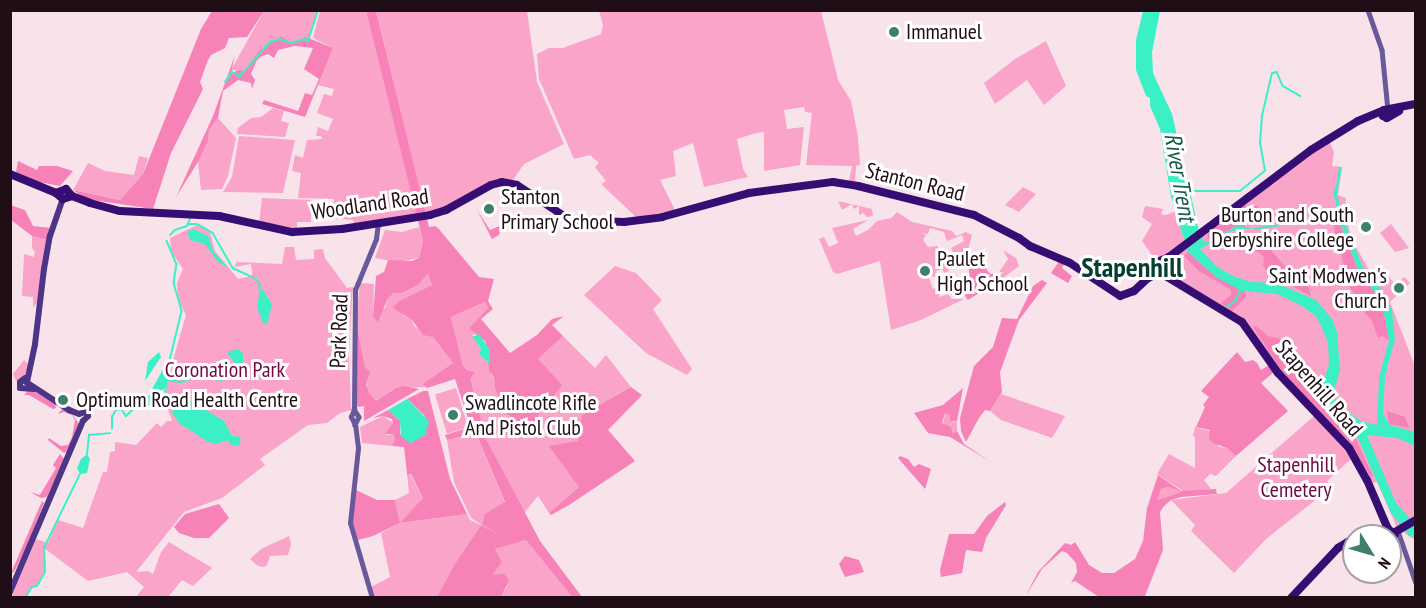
<!DOCTYPE html>
<html>
<head>
<meta charset="utf-8">
<style>
	body { margin:0 }
	#map { position:relative; width:1426px; height:608px; overflow:hidden; background:#f9e3eb; font-family:"PT Sans Narrow",sans-serif }
	div>[style] { position:absolute }
	[style*='--x'] { left:calc(var(--x)*1px); top:calc(var(--y)*1px); width:calc(var(--w)*1px); rotate:calc(var(--a)*1deg) }
	.green>* { inset:0; background:#f9a4c8; transform-origin:0 0 }
	.forest>* { inset:0; background:#f682b7 }
	.water>* { inset:0; background:#3cf0c6 }
	.stream>* { height:1.5px; margin:-0.75px; padding:0 0.75px; transform-origin:0.75px; border-radius:0.75px; background:#3cf0c6 }
	.secondary>* { height:4.5px; margin:-2.25px; padding:0 2.25px; transform-origin:2.25px; border-radius:2.25px; background:#68599b }
	.primary>* { height:6px; margin:-3px; padding:0 3px; transform-origin:3px; border-radius:3px; background:#4c3586 }
	.highway>* { height:8px; margin:-4px; padding:0 4px; transform-origin:4px; border-radius:4px; background:#360e73 }
	.dots>* { width:16px; height:16px; translate:-50% -50%; box-sizing:border-box; border:3px solid #fff; border-radius:50% }
	span { translate:-50% -50%; white-space:nowrap; text-align:center; line-height:1.15; -webkit-text-stroke:6px #fff; paint-order:stroke }
	.poi-label { font-size:22px; color:#200e16 }
	.left { translate:0 -50%; text-align:left }
	.right { translate:-100% -50%; text-align:right }
	.street-label { font-size:22px; color:#200e16 }
	.park-label { font-size:22px; color:#730746 }
	.water-label { font-size:24px; color:#165c4b; font-style:italic }
	.district-label { font-size:28px; color:#063f32; font-weight:700 }
	.frame { position:absolute; inset:0; border:12px solid #200e16; pointer-events:none }
	.north { position:absolute; left:1342px; top:524px; width:60px; height:60px; box-sizing:border-box; background:#fff; border:2px solid #a69fa2; border-radius:50%; rotate:127deg; font-size:16px; font-weight:700; line-height:24px; text-align:center; color:#200e16 }
	.north::after { content:''; display:block; margin:auto; width:21px; height:27px; background:#3f7f6c; clip-path:polygon(50% 0,100% 100%,50% 72%,0 100%) }
</style>
</head>
<body>
<div id="map">
	<div class="green">
		<div style="clip-path:polygon(376px 10px,527px 11px,537px 82px,564px 144px,524px 164px,513px 180px,502px 178px,450px 207px,425px 214px)"></div>
		<div style="clip-path:polygon(264px 11px,317px 11px,309px 37px,293px 43px,281px 36px,245px 71px,231px 70px)"></div>
		<div style="clip-path:polygon(320px 11px,366px 11px,417px 215px,354px 223px,353px 220px,332px 218px,334px 199px,298px 198px,301px 173px,292px 171px,295px 155px,303px 158px,307px 140px,322px 139px,321px 136px,316px 136px,318px 127px,328px 131px,333px 119px,317px 113px,324px 94px,332px 96px,334px 89px,318px 85px,333px 48px,313px 38px)"></div>
		<div style="clip-path:polygon(599px 11px,821px 11px,838px 80px,851px 101px,858px 137px,860px 165px,856px 166px,855px 182px,849px 181px,852px 166px,806px 165px,812px 113px,805px 112px,804px 107px,784px 110px,787px 129px,804px 127px,800px 165px,764px 171px,764px 132px,756px 133px,737px 139px,743px 169px,748px 177px,704px 187px,693px 143px,673px 151px,676px 176px,660px 180px,675px 210px,637px 218px,601px 184px,606px 181px,595px 167px,599px 163px,590px 155px,574px 159px,539px 79px,537px 54px,549px 48px,563px 48px,601px 34px,603px 25px)"></div>
		<div style="clip-path:polygon(1046px 41px,1066px 86px,1044px 105px,1027px 80px,995px 104px,984px 83px,1015px 59px)"></div>
		<div style="clip-path:polygon(273px 108px,284px 111px,281px 121px,289px 123px,285px 137px,237px 134px,238px 128px,251px 118px,261px 117px)"></div>
		<div style="clip-path:polygon(218px 118px,236px 138px,228px 176px,222px 189px,201px 190px,198px 162px,208px 141px,209px 130px)"></div>
		<div style="clip-path:polygon(239px 136px,295px 140px,283px 193px,223px 192px,232px 177px)"></div>
		<div style="clip-path:polygon(1329px 141px,1334px 152px,1332px 166px,1342px 167px,1338px 195px,1346px 198px,1345px 214px,1352px 240px,1373px 277px,1383px 270px,1396px 285px,1404px 277px,1410px 283px,1390px 302px,1415px 366px,1415px 540px,1397px 528px,1377px 482px,1373px 483px,1344px 439px,1286px 380px,1240px 317px,1169px 274px,1167px 267px,1154px 258px,1142px 241px,1152px 224px,1142px 217px,1145px 206px,1163px 209px,1161px 214px,1166px 215px,1176px 211px,1187px 250px,1200px 236px)"></div>
		<div style="clip-path:polygon(139px 156px,148px 158px,143px 174px,120px 200px,73px 190px,88px 163px,105px 171px,134px 175px)"></div>
		<div style="clip-path:polygon(1023px 187px,1036px 194px,1019px 212px,1005px 205px)"></div>
		<div style="clip-path:polygon(262px 198px,311px 200px,311px 222px,297px 222px,297px 230px,259px 223px)"></div>
		<div style="clip-path:polygon(838px 201px,872px 209px,873px 216px,867px 217px,863px 213px,859px 215px,859px 206px,854px 209px,852px 204px,842px 210px)"></div>
		<div style="clip-path:polygon(897px 212px,912px 222px,952px 231px,956px 236px,966px 232px,972px 235px,965px 261px,959px 265px,951px 248px,964px 241px,962px 235px,947px 241px,944px 232px,930px 228px,928px 234px,922px 233px,926px 235px,923px 240px,928px 247px,938px 246px,938px 255px,941px 255px,949px 271px,944px 273px,942px 269px,936px 271px,938px 276px,935px 277px,928px 275px,933px 289px,936px 288px,940px 297px,948px 294px,952px 299px,964px 299px,921px 320px,891px 330px,880px 261px,837px 274px,833px 272px,819px 239px,824px 237px,829px 247px,838px 243px,832px 228px,868px 220px,853px 229px,856px 236px,868px 230px,877px 221px,891px 218px)"></div>
		<div style="clip-path:polygon(1391px 224px,1409px 248px,1395px 252px,1380px 233px)"></div>
		<div style="clip-path:polygon(197px 225px,210px 232px,215px 251px,238px 279px,252px 276px,252px 271px,251px 264px,234px 267px,237px 262px,282px 264px,285px 247px,294px 247px,296px 260px,314px 259px,314px 250px,323px 249px,325px 258px,347px 288px,353px 287px,349px 352px,351px 410px,340px 413px,327px 423px,308px 425px,260px 459px,265px 465px,222px 498px,184px 512px,136px 572px,148px 571px,153px 574px,161px 552px,169px 542px,212px 568px,193px 586px,182px 580px,168px 597px,136px 597px,144px 587px,127px 572px,88px 581px,44px 548px,46px 568px,37px 586px,32px 587px,25px 597px,11px 598px,36px 539px,48px 543px,58px 520px,83px 528px,103px 472px,107px 472px,110px 452px,115px 451px,115px 442px,136px 445px,157px 423px,161px 427px,167px 421px,172px 421px,165px 400px,167px 381px,186px 315px,178px 299px,177px 283px,183px 269px,171px 251px,170px 238px)"></div>
		<div style="clip-path:polygon(419px 227px,423px 241px,419px 258px,398px 262px,375px 258px,385px 230px,402px 232px)"></div>
		<div style="clip-path:polygon(32px 236px,48px 240px,37px 303px,33px 307px,33px 297px,22px 296px,24px 254px,34px 257px,35px 252px,32px 248px)"></div>
		<div style="clip-path:polygon(1003px 250px,1016px 258px,1019px 266px,999px 281px,995px 277px,1004px 272px,999px 272px,1008px 259px)"></div>
		<div style="clip-path:polygon(615px 266px,636px 273px,662px 300px,653px 309px,692px 369px,687px 375px,646px 353px,584px 295px)"></div>
		<div style="clip-path:polygon(428px 272px,432px 285px,399px 301px,403px 315px,412px 320px,414px 326px,433px 337px,453px 363px,424px 384px,426px 387px,396px 388px,376px 401px,366px 390px,369px 372px,365px 367px,356px 321px,360px 283px,374px 284px,373px 317px,385px 308px,388px 298px,394px 293px,402px 293px,418px 285px)"></div>
		<div style="clip-path:polygon(967px 275px,964px 293px,952px 297px,950px 293px,957px 290px,956px 286px,960px 283px,956px 279px)"></div>
		<div style="clip-path:polygon(485px 302px,488px 308px,469px 328px,479px 334px,472px 335px,481px 348px,479px 354px,488px 363px,489px 371px,494px 378px,495px 388px,504px 411px,515px 421px,538px 359px,563px 336px,595px 368px,606px 355px,631px 387px,582px 415px,579px 487px,549px 513px,538px 496px,524px 513px,486px 439px,469px 379px,473px 375px,463px 366px,451px 317px)"></div>
		<div style="clip-path:polygon(24px 360px,28px 364px,26px 374px,16px 381px,13px 374px)"></div>
		<div style="left:456px;top:388px;width:41px;height:22px;rotate:73deg"></div>
		<div style="clip-path:polygon(1001px 394px,1065px 416px,1052px 438px,1001px 420px,990px 411px)"></div>
		<div style="clip-path:polygon(945px 413px,951px 415px,953px 422px,957px 421px,957px 431px,954px 433px,950px 427px,943px 425px)"></div>
		<div style="clip-path:polygon(383px 416px,393px 423px,386px 435px,393px 434px,395px 439px,392px 446px,362px 443px,360px 427px)"></div>
		<div style="clip-path:polygon(1314px 416px,1353px 457px,1327px 481px,1332px 487px,1266px 539px,1234px 573px,1191px 531px,1195px 525px,1171px 500px,1226px 493px)"></div>
		<div style="clip-path:polygon(1195px 427px,1210px 431px,1219px 447px,1227px 448px,1236px 456px,1216px 476px,1210px 474px,1204px 480px,1211px 489px,1186px 493px,1157px 474px,1169px 454px,1195px 468px,1195px 437px,1193px 436px)"></div>
		<div style="clip-path:polygon(476px 433px,505px 503px,486px 514px,482px 525px,471px 518px,454px 482px,447px 440px)"></div>
		<div style="clip-path:polygon(407px 474px,410px 474px,423px 498px,401px 523px,467px 514px,470px 520px,481px 525px,454px 565px,437px 597px,374px 597px,371px 587px,390px 577px,381px 533px,400px 523px,395px 500px,409px 493px)"></div>
		<div style="clip-path:polygon(1169px 487px,1181px 492px,1157px 500px,1161px 489px)"></div>
		<div style="clip-path:polygon(289px 536px,291px 544px,288px 555px,270px 556px,267px 565px,264px 567px,258px 566px,250px 559px,261px 549px)"></div>
		<div style="clip-path:polygon(526px 540px,572px 597px,501px 597px,507px 586px,491px 575px,502px 562px,495px 549px)"></div>
	</div>
	<div class="forest">
		<div style="clip-path:polygon(212px 11px,264px 11px,247px 37px,229px 38px,225px 48px,211px 55px,208px 60px,200px 82px,203px 89px,171px 153px,153px 209px,86px 199px,73px 190px,120px 200px,143px 174px,201px 29px)"></div>
		<div style="clip-path:polygon(366px 11px,376px 11px,429px 227px,435px 226px,438px 228px,479px 277px,494px 279px,488px 301px,493px 309px,481px 319px,510px 353px,537px 335px,552px 319px,564px 316px,552px 325px,563px 336px,538px 359px,562px 385px,532px 424px,517px 431px,515px 421px,504px 411px,495px 388px,494px 377px,489px 371px,488px 363px,490px 360px,485px 341px,469px 328px,488px 308px,485px 302px,451px 317px,463px 366px,467px 370px,475px 372px,470px 379px,486px 439px,540px 541px,582px 597px,572px 597px,526px 540px,495px 549px,502px 562px,492px 575px,504px 574px,509px 580px,501px 597px,437px 597px,454px 565px,481px 525px,501px 536px,482px 525px,485px 514px,505px 502px,476px 433px,447px 440px,445px 435px,471px 427px,455px 379px,427px 388px,423px 384px,453px 363px,433px 337px,423px 335px,412px 320px,393px 308px,399px 301px,432px 285px,428px 273px,418px 285px,402px 293px,394px 293px,388px 298px,378px 322px,373px 317px,376px 276px,384px 272px,388px 260px,412px 261px,419px 258px,423px 241px)"></div>
		<div style="clip-path:polygon(281px 36px,293px 43px,306px 37px,333px 48px,305px 117px,262px 104px,264px 100px,298px 111px,305px 93px,312px 95px,319px 79px,304px 69px,313px 48px,295px 46px,278px 50px,274px 58px,268px 54px,262px 56px,257px 60px,251px 74px,255px 80px,252px 89px,251px 83px,238px 80px,223px 91px,218px 118px,209px 130px,208px 141px,198px 162px,176px 197px,213px 116px,235px 55px,231px 74px,238px 70px,245px 71px,259px 51px)"></div>
		<div style="clip-path:polygon(18px 161px,37px 170px,39px 166px,57px 166px,73px 171px,60px 186px,34px 181px,16px 172px)"></div>
		<div style="clip-path:polygon(10px 205px,25px 210px,33px 226px,51px 228px,48px 240px,32px 236px,11px 220px)"></div>
		<div style="clip-path:polygon(1244px 205px,1258px 206px,1259px 210px,1246px 211px,1239px 215px,1246px 228px,1244px 230px,1234px 227px,1214px 238px,1205px 239px,1208px 238px,1207px 231px,1220px 225px)"></div>
		<div style="clip-path:polygon(477px 210px,490px 230px,502px 225px,499px 235px,492px 239px)"></div>
		<div style="clip-path:polygon(1334px 223px,1340px 225px,1357px 267px,1382px 302px,1389px 340px,1382px 336px,1378px 338px,1372px 321px,1354px 301px,1356px 297px,1349px 286px,1341px 254px,1336px 247px)"></div>
		<div style="clip-path:polygon(1249px 235px,1259px 236px,1292px 275px,1309px 288px,1311px 296px,1269px 274px,1263px 265px,1264px 257px,1255px 250px,1247px 236px)"></div>
		<div style="clip-path:polygon(980px 252px,987px 270px,990px 274px,995px 274px,985px 284px,987px 288px,968px 300px,965px 296px,970px 278px,967px 257px)"></div>
		<div style="clip-path:polygon(1188px 252px,1216px 277px,1245px 292px,1246px 297px,1232px 311px,1221px 303px,1231px 295px,1231px 290px,1199px 271px,1184px 256px)"></div>
		<div style="clip-path:polygon(1060px 260px,1065px 262px,1062px 268px,1072px 276px,1068px 283px,1051px 273px)"></div>
		<div style="clip-path:polygon(1042px 280px,1047px 283px,1019px 320px,1000px 372px,1002px 392px,990px 411px,985px 410px,979px 418px,966px 442px,961px 431px,960px 418px,974px 366px,993px 347px,1002px 318px,1017px 319px,1033px 286px)"></div>
		<div style="clip-path:polygon(356px 321px,365px 367px,370px 372px,366px 385px,369px 393px,376px 401px,396px 388px,404px 386px,419px 389px,364px 421px,364px 406px,358px 407px,356px 403px)"></div>
		<div style="clip-path:polygon(1256px 326px,1268px 336px,1281px 339px,1288px 345px,1302px 369px,1307px 369px,1309px 387px,1314px 387px,1325px 372px,1318px 386px,1323px 405px,1330px 415px,1344px 424px,1354px 435px,1373px 476px,1371px 477px,1345px 438px,1288px 381px,1253px 327px)"></div>
		<div style="clip-path:polygon(1237px 352px,1245px 362px,1253px 360px,1257px 363px,1261px 370px,1269px 365px,1274px 372px,1261px 383px,1288px 411px,1236px 456px,1227px 448px,1213px 443px,1209px 439px,1210px 430px,1196px 427px,1205px 407px,1203px 405px,1209px 397px,1201px 391px)"></div>
		<div style="clip-path:polygon(631px 387px,642px 395px,608px 430px,635px 461px,569px 505px,551px 515px,549px 513px,579px 487px,549px 446px,578px 441px,582px 415px)"></div>
		<div style="clip-path:polygon(963px 388px,957px 421px,950px 421px,950px 415px,945px 413px,942px 423px,951px 427px,953px 433px,957px 431px,964px 444px,991px 462px,950px 437px,928px 433px,914px 413px,943px 405px)"></div>
		<div style="clip-path:polygon(28px 391px,35px 392px,55px 404px,56px 408px,53px 409px,29px 395px,24px 395px)"></div>
		<div style="clip-path:polygon(423px 391px,428px 391px,450px 479px,467px 514px,400px 523px,373px 536px,358px 540px,352px 520px,356px 490px,377px 500px,395px 500px,400px 523px,423px 498px,411px 474px,407px 474px,404px 447px,392px 446px,395px 439px,393px 434px,385px 434px,393px 423px,392px 419px,383px 416px,373px 418px,388px 410px,400px 421px,400px 434px,411px 443px,420px 436px,425px 416px,407px 399px)"></div>
		<div style="clip-path:polygon(62px 409px,72px 414px,79px 424px,68px 451px,64px 453px,48px 440px,49px 438px,61px 446px,68px 445px,72px 437px,75px 420px,72px 415px,64px 412px,58px 414px)"></div>
		<div style="clip-path:polygon(1387px 411px,1405px 417px,1409px 428px,1389px 424px)"></div>
		<div style="clip-path:polygon(60px 454px,64px 459px,47px 497px,41px 498px,30px 492px,40px 495px,56px 468px,53px 465px)"></div>
		<div style="clip-path:polygon(900px 456px,908px 459px,914px 467px,919px 464px,931px 469px,925px 489px,898px 458px)"></div>
		<div style="clip-path:polygon(evenodd,1158px 475px,1181px 491px,1216px 489px,1217px 494px,1181px 497px,1171px 500px,1164px 506px,1160px 512px,1163px 550px,1145px 596px,1099px 597px,1075px 581px,1071px 583px,1077px 572px,1076px 563px,1067px 553px,1062px 551px,1042px 569px,1025px 597px,1038px 572px,1065px 543px,1071px 545px,1075px 542px,1089px 565px,1102px 573px,1114px 573px,1135px 559px,1143px 541px,1147px 508px,1158px 475px,1169px 487px,1181px 492px,1157px 500px,1161px 489px,1169px 487px)"></div>
		<div style="clip-path:polygon(42px 501px,44px 503px,27px 547px,14px 572px,11px 573px)"></div>
		<div style="clip-path:polygon(1005px 502px,1006px 505px,986px 538px,982px 552px,966px 550px,962px 573px,941px 577px,940px 570px,949px 534px,974px 534px,987px 516px)"></div>
		<div style="clip-path:polygon(219px 504px,229px 518px,209px 538px,194px 538px,179px 533px,174px 527px,185px 514px)"></div>
		<div style="clip-path:polygon(845px 556px,859px 560px,864px 572px,845px 577px,839px 564px)"></div>
	</div>
	<div class="water">
		<div style="clip-path:polygon(1143px 11px,1160px 11px,1152px 52px,1153px 73px,1172px 114px,1200px 235px,1204px 241px,1210px 241px,1237px 226px,1254px 228px,1232px 231px,1200px 249px,1216px 266px,1233px 276px,1251px 282px,1276px 283px,1316px 300px,1332px 319px,1337px 332px,1340px 370px,1334px 391px,1337px 402px,1360px 421px,1377px 425px,1379px 378px,1389px 340px,1382px 302px,1357px 267px,1341px 226px,1333px 191px,1336px 187px,1339px 167px,1342px 167px,1337px 194px,1344px 221px,1364px 270px,1381px 289px,1392px 310px,1395px 339px,1385px 376px,1383px 414px,1390px 425px,1415px 432px,1415px 446px,1397px 438px,1367px 435px,1396px 503px,1415px 524px,1415px 537px,1409px 536px,1391px 513px,1356px 434px,1345px 422px,1330px 414px,1323px 403px,1321px 388px,1329px 364px,1328px 342px,1317px 317px,1302px 306px,1277px 294px,1242px 291px,1216px 277px,1188px 252px,1171px 197px,1160px 129px,1150px 106px,1150px 98px,1146px 96px,1136px 70px,1136px 40px)"></div>
		<div style="clip-path:polygon(194px 229px,209px 237px,213px 251px,229px 268px,218px 262px,205px 244px,190px 240px,187px 232px)"></div>
		<div style="clip-path:polygon(260px 290px,263px 290px,272px 304px,267px 324px,263px 323px,257px 307px)"></div>
		<div style="clip-path:polygon(479px 334px,490px 350px,490px 360px,488px 363px,479px 354px,481px 348px,472px 337px)"></div>
		<div style="clip-path:polygon(238px 349px,243px 353px,243px 367px,236px 365px,227px 352px)"></div>
		<div style="clip-path:polygon(159px 352px,161px 357px,145px 381px,148px 362px)"></div>
		<div style="clip-path:polygon(223px 359px,232px 367px,233px 374px,220px 382px,219px 376px,217px 382px,212px 372px)"></div>
		<div style="clip-path:polygon(169px 365px,167px 388px,155px 393px,151px 404px,145px 402px,162px 371px)"></div>
		<div style="clip-path:polygon(407px 399px,429px 421px,425px 435px,411px 443px,401px 437px,400px 421px,388px 410px)"></div>
		<div style="clip-path:polygon(189px 400px,224px 421px,232px 436px,241px 437px,239px 446px,231px 445px,228px 440px,216px 444px,208px 442px,179px 423px,172px 412px,174px 403px)"></div>
		<div style="clip-path:polygon(87px 454px,90px 459px,87px 473px,80px 474px,77px 468px,81px 459px)"></div>
	</div>
	<div class="stream">
		<div style="--x:262;--y:11;--w:3;--a:-18"></div>
		<div style="--x:225;--y:82;--w:12;--a:-55"></div>
		<div style="--x:232;--y:72;--w:9;--a:27"></div>
		<div style="--x:240;--y:76;--w:45;--a:-48.6"></div>
		<div style="--x:270;--y:42;--w:10;--a:-17"></div>
		<div style="--x:280;--y:39;--w:12;--a:20"></div>
		<div style="--x:291;--y:43;--w:14;--a:-17"></div>
		<div style="--x:304;--y:39;--w:4;--a:27"></div>
		<div style="--x:308;--y:41;--w:33;--a:-72"></div>
		<div style="--x:1190;--y:191;--w:50;--a:0"></div>
		<div style="--x:1240;--y:191;--w:32;--a:-39"></div>
		<div style="--x:1265;--y:171;--w:27;--a:-100"></div>
		<div style="--x:1260;--y:144;--w:28;--a:-86"></div>
		<div style="--x:1262;--y:116;--w:44;--a:-76.9"></div>
		<div style="--x:1272;--y:73;--w:5;--a:-11"></div>
		<div style="--x:1277;--y:72;--w:15;--a:67"></div>
		<div style="--x:1283;--y:86;--w:20;--a:30"></div>
		<div style="--x:188;--y:224;--w:7;--a:0"></div>
		<div style="--x:197;--y:224;--w:18;--a:29"></div>
		<div style="--x:213;--y:233;--w:40;--a:60.3"></div>
		<div style="--x:233;--y:268;--w:23;--a:25"></div>
		<div style="--x:1254;--y:229;--w:36;--a:-9"></div>
		<div style="--x:1290;--y:223;--w:51;--a:-3.4"></div>
		<div style="--x:170;--y:235;--w:7;--a:-45"></div>
		<div style="--x:175;--y:230;--w:13;--a:-18"></div>
		<div style="--x:187;--y:226;--w:8;--a:-67"></div>
		<div style="--x:167;--y:241;--w:25;--a:67"></div>
		<div style="--x:177;--y:264;--w:19;--a:99"></div>
		<div style="--x:174;--y:283;--w:29;--a:74"></div>
		<div style="--x:182;--y:311;--w:56;--a:103.5"></div>
		<div style="--x:256;--y:279;--w:6;--a:51"></div>
		<div style="--x:260;--y:284;--w:6;--a:90"></div>
		<div style="--x:1227;--y:307;--w:11;--a:-38"></div>
		<div style="--x:1236;--y:300;--w:11;--a:-68"></div>
		<div style="--x:167;--y:380;--w:13;--a:9"></div>
		<div style="--x:180;--y:382;--w:33;--a:-16"></div>
		<div style="--x:165;--y:390;--w:12;--a:66"></div>
		<div style="--x:170;--y:401;--w:4;--a:27"></div>
		<div style="--x:112;--y:429;--w:12;--a:-90"></div>
		<div style="--x:112;--y:417;--w:8;--a:-60"></div>
		<div style="--x:116;--y:410;--w:6;--a:-9"></div>
		<div style="--x:122;--y:409;--w:8;--a:60"></div>
		<div style="--x:126;--y:416;--w:18;--a:-43"></div>
		<div style="--x:139;--y:404;--w:8;--a:23"></div>
		<div style="--x:146;--y:407;--w:4;--a:-45"></div>
		<div style="--x:87;--y:454;--w:19;--a:-84"></div>
		<div style="--x:89;--y:435;--w:21;--a:-5"></div>
		<div style="--x:25;--y:598;--w:13;--a:-58"></div>
		<div style="--x:32;--y:587;--w:5;--a:-11"></div>
		<div style="--x:37;--y:586;--w:16;--a:-60"></div>
		<div style="--x:45;--y:572;--w:24;--a:-92"></div>
		<div style="--x:44;--y:548;--w:82;--a:-64.1"></div>
	</div>
	<div class="secondary">
		<div style="--x:1368;--y:10;--w:42;--a:70.7"></div>
		<div style="--x:1382;--y:50;--w:60;--a:84.3"></div>
		<div style="--x:354;--y:409;--w:9;--a:58"></div>
		<div style="--x:359;--y:417;--w:9;--a:117"></div>
		<div style="--x:1399;--y:534;--w:52;--a:70.9"></div>
		<div style="--x:372;--y:598;--w:78;--a:-106.3"></div>
		<div style="--x:350;--y:523;--w:75;--a:-83.9"></div>
		<div style="--x:358;--y:448;--w:23;--a:-97"></div>
		<div style="--x:355;--y:425;--w:9;--a:-117"></div>
		<div style="--x:351;--y:417;--w:9;--a:-69"></div>
		<div style="--x:354;--y:409;--w:119;--a:-89.5"></div>
		<div style="--x:355;--y:290;--w:55;--a:-67.6"></div>
		<div style="--x:376;--y:239;--w:16;--a:-83"></div>
	</div>
	<div class="primary">
		<div style="--x:25;--y:378;--w:6;--a:141"></div>
		<div style="--x:20;--y:382;--w:6;--a:90"></div>
		<div style="--x:20;--y:388;--w:14;--a:4"></div>
		<div style="--x:27;--y:382;--w:39;--a:-78"></div>
		<div style="--x:35;--y:344;--w:76;--a:-83.2"></div>
		<div style="--x:44;--y:269;--w:34;--a:-80"></div>
		<div style="--x:50;--y:236;--w:39;--a:-71"></div>
		<div style="--x:10;--y:592;--w:186;--a:-66.9"></div>
		<div style="--x:83;--y:421;--w:7;--a:-45"></div>
		<div style="--x:88;--y:416;--w:5;--a:-127"></div>
		<div style="--x:85;--y:412;--w:6;--a:162"></div>
		<div style="--x:79;--y:414;--w:11;--a:-158"></div>
		<div style="--x:69;--y:410;--w:55;--a:-146.9"></div>
	</div>
	<div class="highway">
		<div style="--x:1382;--y:112;--w:4;--a:76"></div>
		<div style="--x:1383;--y:116;--w:4;--a:27"></div>
		<div style="--x:1387;--y:118;--w:14;--a:-30"></div>
		<div style="--x:10;--y:174;--w:50;--a:22.4"></div>
		<div style="--x:56;--y:193;--w:9;--a:41"></div>
		<div style="--x:63;--y:199;--w:9;--a:-18"></div>
		<div style="--x:56;--y:193;--w:11;--a:-22"></div>
		<div style="--x:66;--y:189;--w:9;--a:49"></div>
		<div style="--x:72;--y:196;--w:19;--a:21"></div>
		<div style="--x:90;--y:203;--w:31;--a:15"></div>
		<div style="--x:120;--y:211;--w:99;--a:2.9"></div>
		<div style="--x:219;--y:216;--w:75;--a:12.4"></div>
		<div style="--x:292;--y:232;--w:50;--a:-3.4"></div>
		<div style="--x:342;--y:229;--w:89;--a:-9"></div>
		<div style="--x:430;--y:215;--w:17;--a:-17"></div>
		<div style="--x:446;--y:210;--w:51;--a:-29.1"></div>
		<div style="--x:491;--y:185;--w:11;--a:-15"></div>
		<div style="--x:502;--y:182;--w:15;--a:11"></div>
		<div style="--x:517;--y:185;--w:64;--a:33.4"></div>
		<div style="--x:570;--y:220;--w:54;--a:2.1"></div>
		<div style="--x:624;--y:222;--w:38;--a:-7"></div>
		<div style="--x:662;--y:217;--w:90;--a:-15.4"></div>
		<div style="--x:749;--y:193;--w:85;--a:-7.5"></div>
		<div style="--x:833;--y:182;--w:25;--a:9"></div>
		<div style="--x:858;--y:186;--w:120;--a:14"></div>
		<div style="--x:974;--y:215;--w:51;--a:27.1"></div>
		<div style="--x:1019;--y:238;--w:14;--a:36"></div>
		<div style="--x:1030;--y:246;--w:43;--a:23"></div>
		<div style="--x:1070;--y:263;--w:60;--a:33.4"></div>
		<div style="--x:1120;--y:296;--w:15;--a:-20"></div>
		<div style="--x:1134;--y:291;--w:19;--a:-43"></div>
		<div style="--x:1148;--y:278;--w:17;--a:-25"></div>
		<div style="--x:1163;--y:271;--w:15;--a:-67"></div>
		<div style="--x:1159;--y:272;--w:97;--a:31.1"></div>
		<div style="--x:1242;--y:322;--w:62;--a:54.8"></div>
		<div style="--x:1278;--y:373;--w:103;--a:46.6"></div>
		<div style="--x:1349;--y:448;--w:37;--a:61"></div>
		<div style="--x:1367;--y:480;--w:51;--a:66.9"></div>
		<div style="--x:1387;--y:527;--w:11;--a:49"></div>
		<div style="--x:1394;--y:535;--w:3;--a:-72"></div>
		<div style="--x:1159;--y:272;--w:6;--a:-149"></div>
		<div style="--x:1154;--y:269;--w:6;--a:-81"></div>
		<div style="--x:1155;--y:263;--w:15;--a:-23"></div>
		<div style="--x:1169;--y:257;--w:178;--a:-37"></div>
		<div style="--x:1311;--y:150;--w:55;--a:-31.7"></div>
		<div style="--x:1358;--y:121;--w:28;--a:-23"></div>
		<div style="--x:1384;--y:110;--w:33;--a:-11"></div>
		<div style="--x:1358;--y:536;--w:37;--a:-6"></div>
		<div style="--x:1395;--y:532;--w:24;--a:-30"></div>
		<div style="--x:1291;--y:598;--w:69;--a:-46.8"></div>
		<div style="--x:1338;--y:548;--w:19;--a:-32"></div>
	</div>
	<div class="dots">
		<div style="left:894px;top:32px;background:#3f7f6c"></div>
		<div style="left:489px;top:209px;background:#3f7f6c"></div>
		<div style="left:1366px;top:227px;background:#3f7f6c"></div>
		<div style="left:925px;top:271px;background:#3f7f6c"></div>
		<div style="left:1399px;top:288px;background:#3f7f6c"></div>
		<div style="left:63px;top:400px;background:#3f7f6c"></div>
		<div style="left:453px;top:415px;background:#3f7f6c"></div>
	</div>
	<div class="poi-label">
		<span class="left" style="left:906px;top:32px">Immanuel</span>
		<span class="left" style="left:501px;top:209px">Stanton<br>Primary School</span>
		<span class="right" style="left:1354px;top:227px">Burton and South<br>Derbyshire College</span>
		<span class="left" style="left:937px;top:271px">Paulet<br>High School</span>
		<span class="right" style="left:1387px;top:288px">Saint Modwen's<br>Church</span>
		<span class="left" style="left:76px;top:400px">Optimum Road Health Centre</span>
		<span class="left" style="left:465px;top:415px">Swadlincote Rifle<br>And Pistol Club</span>
	</div>
	<div class="street-label">
		<span style="left:915px;top:182px;rotate:14deg">Stanton Road</span>
		<span style="left:370px;top:204px;rotate:-8deg">Woodland Road</span>
		<span style="left:339px;top:331px;rotate:-88deg">Park Road</span>
		<span style="left:1319px;top:388px;rotate:49deg">Stapenhill Road</span>
	</div>
	<div class="park-label">
		<span style="left:225px;top:370px">Coronation Park</span>
		<span style="left:1296px;top:477px">Stapenhill<br>Cemetery</span>
	</div>
	<div class="water-label">
		<span style="left:1180px;top:177px;rotate:80deg">River Trent</span>
	</div>
	<div class="district-label">
		<span style="left:1132px;top:267px">Stapenhill</span>
	</div>
	<div class="frame"></div>
	<div class="north">N</div>
</div>
</body>
</html>
